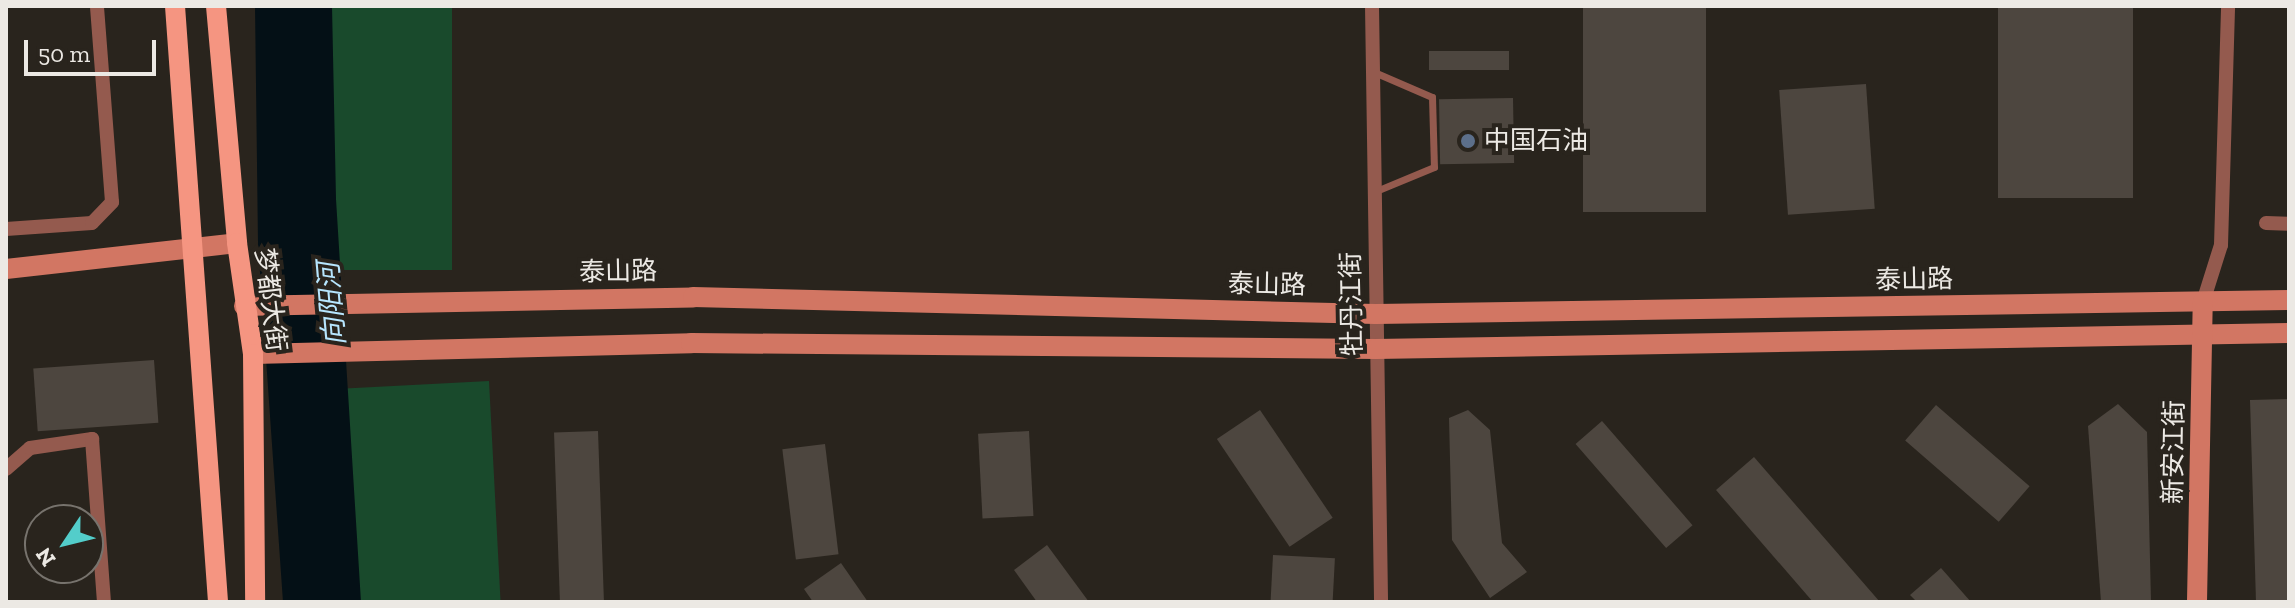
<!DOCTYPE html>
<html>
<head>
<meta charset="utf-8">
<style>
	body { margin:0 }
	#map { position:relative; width:2295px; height:608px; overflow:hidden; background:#29241d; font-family:"Zilla Slab","Noto Sans SC",serif }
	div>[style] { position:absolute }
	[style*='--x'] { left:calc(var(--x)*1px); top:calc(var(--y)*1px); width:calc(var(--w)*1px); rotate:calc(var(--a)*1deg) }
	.green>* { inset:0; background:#194a2c; transform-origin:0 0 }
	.water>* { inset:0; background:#041016 }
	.building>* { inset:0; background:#4d463f; transform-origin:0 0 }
	.lane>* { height:7px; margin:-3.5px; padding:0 3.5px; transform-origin:3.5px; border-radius:3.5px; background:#945a4e }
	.street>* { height:14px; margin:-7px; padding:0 7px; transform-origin:7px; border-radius:7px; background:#945a4e }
	.secondary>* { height:20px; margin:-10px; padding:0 10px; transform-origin:10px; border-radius:10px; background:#d27663 }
	.primary>* { height:20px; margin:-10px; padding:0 10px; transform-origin:10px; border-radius:10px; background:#f59581 }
	.dots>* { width:22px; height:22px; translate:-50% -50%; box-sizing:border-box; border:4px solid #29241d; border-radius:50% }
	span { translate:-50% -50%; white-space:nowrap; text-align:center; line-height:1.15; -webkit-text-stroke:8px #29241d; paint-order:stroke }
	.poi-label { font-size:26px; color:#ece9e4 }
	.left { translate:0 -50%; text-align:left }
	.street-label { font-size:26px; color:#ece9e4 }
	.water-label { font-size:28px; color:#b7e6fe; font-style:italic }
	.frame { position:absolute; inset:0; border:8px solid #ece9e4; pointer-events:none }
	.north { position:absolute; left:24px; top:504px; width:80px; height:80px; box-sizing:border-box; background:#29241d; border:2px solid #77736d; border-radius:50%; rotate:235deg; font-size:22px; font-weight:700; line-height:32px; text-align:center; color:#ece9e4 }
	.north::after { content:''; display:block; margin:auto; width:28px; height:36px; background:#53cdca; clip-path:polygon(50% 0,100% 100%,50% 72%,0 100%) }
	.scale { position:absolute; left:24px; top:40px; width:132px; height:36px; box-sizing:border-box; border:4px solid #ece9e4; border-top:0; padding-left:10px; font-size:24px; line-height:28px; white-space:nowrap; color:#ece9e4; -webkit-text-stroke:6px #29241d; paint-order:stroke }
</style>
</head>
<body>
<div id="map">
	<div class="green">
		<div style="left:324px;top:6px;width:128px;height:264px"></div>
		<div style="left:489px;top:381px;width:221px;height:144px;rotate:87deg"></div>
	</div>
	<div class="water">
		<div style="clip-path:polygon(255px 6px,332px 6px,336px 199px,361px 602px,283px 602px,258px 244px)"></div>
	</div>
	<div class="building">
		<div style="left:1583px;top:6px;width:123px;height:206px"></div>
		<div style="left:1998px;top:6px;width:135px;height:192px"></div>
		<div style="left:1429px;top:51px;width:80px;height:19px"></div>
		<div style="left:1866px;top:84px;width:125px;height:87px;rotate:86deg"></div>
		<div style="left:1513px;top:98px;width:65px;height:74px;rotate:89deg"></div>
		<div style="left:154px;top:360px;width:63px;height:121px;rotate:86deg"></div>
		<div style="clip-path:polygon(2289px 399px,2289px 602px,2256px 602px,2250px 400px)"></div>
		<div style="clip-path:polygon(2118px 404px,2147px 432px,2151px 602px,2101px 602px,2088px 426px)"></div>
		<div style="left:1936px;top:405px;width:124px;height:47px;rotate:41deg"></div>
		<div style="left:1260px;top:410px;width:130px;height:52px;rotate:56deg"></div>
		<div style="clip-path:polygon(1468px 410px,1490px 430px,1502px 543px,1527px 572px,1490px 598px,1452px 540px,1449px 418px)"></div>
		<div style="left:1602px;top:421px;width:138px;height:35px;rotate:49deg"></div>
		<div style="left:598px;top:431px;width:171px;height:44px;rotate:88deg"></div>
		<div style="left:1029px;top:431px;width:85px;height:51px;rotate:87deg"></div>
		<div style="left:825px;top:444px;width:111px;height:43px;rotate:83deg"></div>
		<div style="clip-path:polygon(1754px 457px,1880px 602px,1813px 602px,1716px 490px)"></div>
		<div style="clip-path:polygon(1047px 545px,1089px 602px,1037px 602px,1014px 570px)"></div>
		<div style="left:1273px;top:555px;width:62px;height:47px;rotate:3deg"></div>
		<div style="clip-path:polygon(841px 563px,868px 602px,813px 602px,804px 589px)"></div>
		<div style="clip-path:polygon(1941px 568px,1971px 602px,1917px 602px,1910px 595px)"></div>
	</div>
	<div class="lane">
		<div style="--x:1374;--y:72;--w:63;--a:23.3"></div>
		<div style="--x:1432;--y:97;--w:70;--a:88.4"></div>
		<div style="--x:1434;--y:167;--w:63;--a:157.5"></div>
	</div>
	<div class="street">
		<div style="--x:1372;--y:6;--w:596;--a:89.13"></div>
		<div style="--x:2266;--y:223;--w:23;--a:2"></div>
		<div style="--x:6;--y:229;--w:86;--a:-4"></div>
		<div style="--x:92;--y:223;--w:29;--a:-46"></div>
		<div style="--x:112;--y:202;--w:197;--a:-94.4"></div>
		<div style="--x:2203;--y:302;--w:60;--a:-72.5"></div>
		<div style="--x:2221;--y:245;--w:239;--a:-88.3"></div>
		<div style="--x:6;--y:469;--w:32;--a:-41"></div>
		<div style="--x:30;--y:448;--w:63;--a:-8.3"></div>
		<div style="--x:92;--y:439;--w:163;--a:85.8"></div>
	</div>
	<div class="secondary">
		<div style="--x:6;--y:269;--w:232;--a:-6.4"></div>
		<div style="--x:244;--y:306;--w:449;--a:-1.1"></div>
		<div style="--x:693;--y:297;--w:683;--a:1.43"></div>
		<div style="--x:1376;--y:314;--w:913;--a:-0.88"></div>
		<div style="--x:253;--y:354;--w:438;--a:-1.4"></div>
		<div style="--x:691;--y:343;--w:685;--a:0.5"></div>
		<div style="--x:1376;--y:349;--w:913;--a:-1"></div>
		<div style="--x:2197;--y:602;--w:300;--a:-88.9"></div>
	</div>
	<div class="primary">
		<div style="--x:175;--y:6;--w:598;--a:85.87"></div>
		<div style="--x:216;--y:6;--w:238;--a:84.9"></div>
		<div style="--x:237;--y:243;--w:112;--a:81.8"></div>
		<div style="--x:253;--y:354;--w:248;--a:89.5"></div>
	</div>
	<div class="dots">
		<div style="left:1468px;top:141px;background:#5c6f8a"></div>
	</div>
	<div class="poi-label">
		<span class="left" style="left:1484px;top:141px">中国石油</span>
	</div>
	<div class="street-label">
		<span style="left:618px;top:272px;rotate:-1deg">泰山路</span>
		<span style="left:1914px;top:280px;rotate:-1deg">泰山路</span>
		<span style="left:1267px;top:285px;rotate:1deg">泰山路</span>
		<span style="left:270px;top:300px;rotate:83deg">梦都大街</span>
		<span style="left:1352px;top:304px;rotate:-91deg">牡丹江街</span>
		<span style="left:2174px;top:452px;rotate:-89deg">新安江街</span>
	</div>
	<div class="water-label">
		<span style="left:332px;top:304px;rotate:-95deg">向阳河</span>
	</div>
	<div class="frame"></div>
	<div class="north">N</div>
	<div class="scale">50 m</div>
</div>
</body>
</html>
